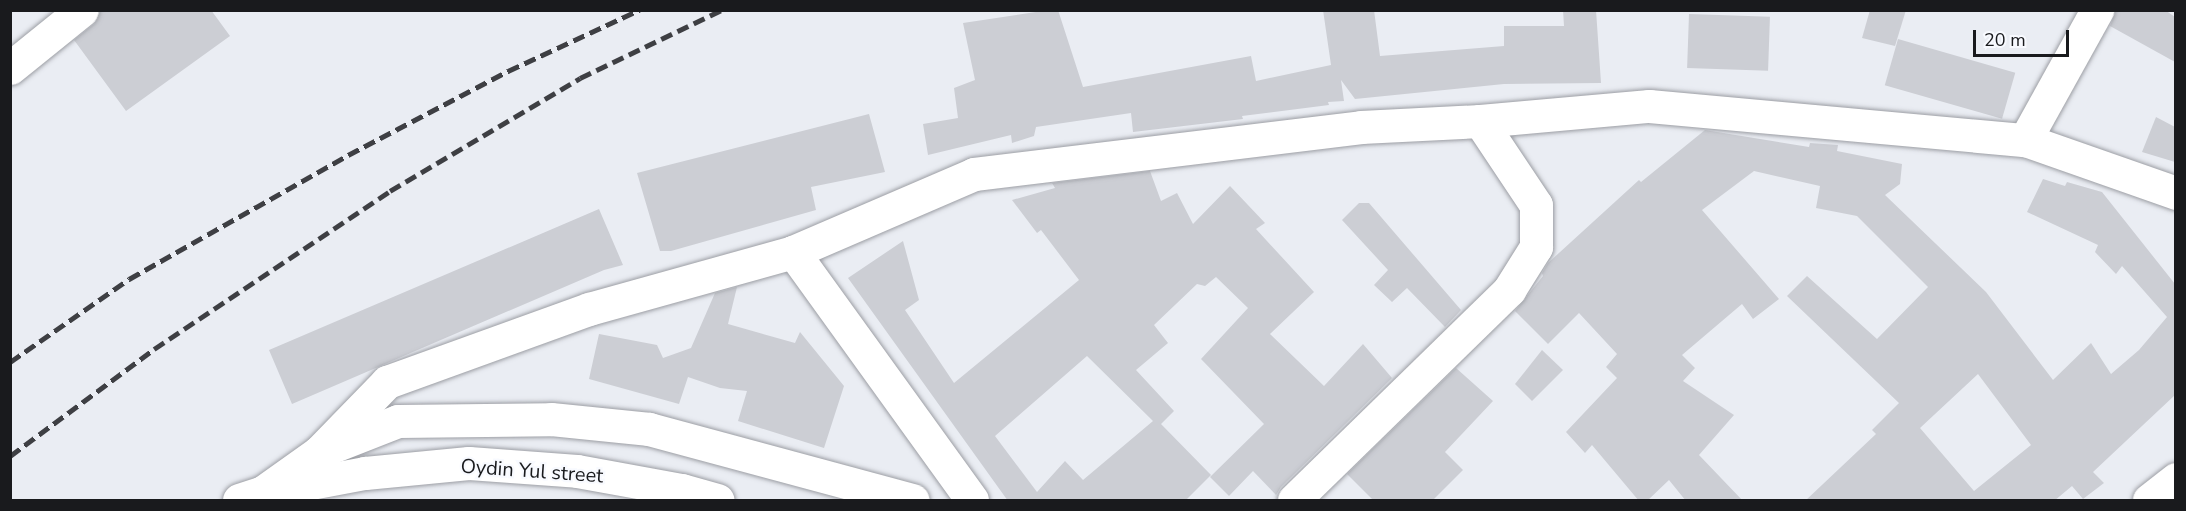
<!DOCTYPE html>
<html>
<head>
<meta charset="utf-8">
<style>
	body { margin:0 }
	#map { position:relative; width:2186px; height:511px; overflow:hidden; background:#eaedf3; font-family:"Nunito Sans",sans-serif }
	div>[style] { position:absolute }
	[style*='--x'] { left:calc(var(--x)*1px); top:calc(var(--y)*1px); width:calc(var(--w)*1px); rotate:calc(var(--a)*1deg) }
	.building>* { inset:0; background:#ccced4; transform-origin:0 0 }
	.roads { filter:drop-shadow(0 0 2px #9c9ea4) drop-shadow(0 0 2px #9c9ea4) }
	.minor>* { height:33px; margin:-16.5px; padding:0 16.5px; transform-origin:16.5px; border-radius:16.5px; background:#fff }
	.primary>* { height:33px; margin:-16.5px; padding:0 16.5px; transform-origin:16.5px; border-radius:16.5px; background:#fff }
	.rail>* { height:4.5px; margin-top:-2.25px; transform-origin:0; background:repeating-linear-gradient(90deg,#3e3f43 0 12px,transparent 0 18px) }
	span { translate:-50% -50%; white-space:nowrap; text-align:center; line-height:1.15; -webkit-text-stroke:4.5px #f8faff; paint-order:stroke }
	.street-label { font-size:20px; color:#191a1d }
	.frame { position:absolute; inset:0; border:12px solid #191a1d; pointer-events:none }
	.scale { position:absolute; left:1973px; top:30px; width:96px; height:27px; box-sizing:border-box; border:3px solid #191a1d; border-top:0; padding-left:8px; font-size:18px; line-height:21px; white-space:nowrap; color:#191a1d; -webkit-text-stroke:4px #f8faff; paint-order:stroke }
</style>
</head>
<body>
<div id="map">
	<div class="building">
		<div style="clip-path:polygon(101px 10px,211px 10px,230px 36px,126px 111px,74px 40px,94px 24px)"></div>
		<div style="clip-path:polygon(1049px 10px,1058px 10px,1083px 87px,1251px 56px,1256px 81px,1331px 65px,1323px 10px,1374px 10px,1380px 56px,1504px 46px,1504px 26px,1564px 26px,1563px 10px,1596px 10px,1601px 83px,1504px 84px,1355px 99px,1341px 80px,1344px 101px,1328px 102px,1329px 105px,1242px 116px,1243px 119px,1133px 132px,1131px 113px,1036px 127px,1034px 136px,1012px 143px,1011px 135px,928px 155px,923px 124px,958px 118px,954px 88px,975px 80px,963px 23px)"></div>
		<div style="clip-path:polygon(1870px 10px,1906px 10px,1895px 46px,1862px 38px)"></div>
		<div style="clip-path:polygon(2116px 10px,2165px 10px,2175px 17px,2175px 62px,2110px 26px)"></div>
		<div style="left:1689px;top:14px;width:81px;height:54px;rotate:2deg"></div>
		<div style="left:1898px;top:39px;width:122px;height:48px;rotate:16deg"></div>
		<div style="clip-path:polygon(869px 114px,885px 172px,811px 187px,816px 210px,671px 251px,660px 251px,637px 173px)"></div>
		<div style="clip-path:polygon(2156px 117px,2175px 127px,2175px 162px,2142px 152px)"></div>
		<div style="clip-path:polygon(evenodd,1705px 130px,1809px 147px,1810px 143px,1838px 145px,1837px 151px,1902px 164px,1900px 184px,1885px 195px,1986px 292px,2053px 380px,2091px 343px,2111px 374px,2139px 350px,2167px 317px,2122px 266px,2116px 274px,2095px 252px,2098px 245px,2027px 212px,2043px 179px,2065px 186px,2067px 182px,2102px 192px,2175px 284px,2175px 395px,2093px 472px,2104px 483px,2083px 499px,2072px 486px,2054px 501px,1805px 501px,1876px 434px,1872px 430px,1899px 403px,1787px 296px,1807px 276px,1877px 339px,1928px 287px,1857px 216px,1816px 208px,1820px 186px,1754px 171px,1702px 210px,1779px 299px,1753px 319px,1742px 304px,1682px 355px,1695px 368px,1683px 381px,1734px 415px,1699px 455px,1743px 501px,1686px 501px,1669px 480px,1647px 501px,1639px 501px,1592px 445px,1585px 453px,1566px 432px,1617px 378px,1606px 367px,1617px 354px,1579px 313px,1548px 344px,1515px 311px,1543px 276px,1542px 273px,1548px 263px,1639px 180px,1641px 182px,1705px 130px,1978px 374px,2031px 445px,1974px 491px,1920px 428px,1978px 374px)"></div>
		<div style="clip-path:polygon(evenodd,1150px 171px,1161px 201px,1177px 193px,1193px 224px,1230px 186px,1265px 223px,1256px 229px,1314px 292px,1270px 334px,1324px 386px,1363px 344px,1392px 378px,1281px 487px,1276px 495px,1253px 471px,1229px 496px,1210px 477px,1264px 424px,1201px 359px,1248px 308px,1216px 277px,1205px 286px,1197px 284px,1154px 325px,1168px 343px,1136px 370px,1174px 411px,1161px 424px,1211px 475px,1185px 501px,1008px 501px,848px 278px,903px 241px,919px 300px,905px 310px,954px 383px,1079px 280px,1041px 230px,1037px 233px,1012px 200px,1055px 188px,1052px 183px,1150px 171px,1087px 356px,1153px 421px,1083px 480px,1065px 461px,1037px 492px,995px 436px,1087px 356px)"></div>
		<div style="clip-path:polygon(1359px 203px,1369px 203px,1461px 310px,1445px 327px,1407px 288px,1392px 302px,1374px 285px,1388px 270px,1342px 220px)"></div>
		<div style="clip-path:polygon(599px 209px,623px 265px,604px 270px,292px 404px,269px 350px)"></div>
		<div style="clip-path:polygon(737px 287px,728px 324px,795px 343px,800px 332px,844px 386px,824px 448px,738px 421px,747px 391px,720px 388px,688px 377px,679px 404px,589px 379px,599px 334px,657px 345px,663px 358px,691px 348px,715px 293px)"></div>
		<div style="clip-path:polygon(1542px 350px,1563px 370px,1532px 401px,1515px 384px)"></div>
		<div style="clip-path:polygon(1456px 368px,1493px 401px,1445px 452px,1463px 470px,1432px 501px,1374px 501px,1347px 474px)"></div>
	</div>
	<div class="roads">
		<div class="minor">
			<div style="--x:10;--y:68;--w:92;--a:-38.9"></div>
			<div style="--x:2025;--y:140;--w:149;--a:-61"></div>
			<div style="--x:319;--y:452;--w:85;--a:-21.4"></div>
			<div style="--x:398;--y:421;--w:153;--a:-0.7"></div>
			<div style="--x:551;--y:419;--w:99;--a:5.8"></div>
			<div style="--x:649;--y:429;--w:273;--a:15.1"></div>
			<div style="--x:263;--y:492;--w:69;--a:-35.5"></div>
			<div style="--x:319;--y:452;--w:98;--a:-45.8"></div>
			<div style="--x:387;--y:382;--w:215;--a:-19.9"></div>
			<div style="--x:589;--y:309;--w:212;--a:-15.6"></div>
			<div style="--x:972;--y:500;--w:306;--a:-125.8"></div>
			<div style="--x:793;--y:252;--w:197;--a:-23.3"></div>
			<div style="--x:974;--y:174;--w:390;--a:-6.9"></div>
			<div style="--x:1361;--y:127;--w:119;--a:-2.9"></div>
			<div style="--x:1480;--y:121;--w:170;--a:-5.1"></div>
			<div style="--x:1649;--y:106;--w:378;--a:5.2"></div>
			<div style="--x:2025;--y:140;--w:160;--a:19.3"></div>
			<div style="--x:1294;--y:500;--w:301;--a:-44.3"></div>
			<div style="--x:1509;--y:290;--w:51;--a:-57.9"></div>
			<div style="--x:1536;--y:247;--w:42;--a:-90"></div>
			<div style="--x:1536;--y:205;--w:101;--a:-123.7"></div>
			<div style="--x:2149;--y:500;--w:34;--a:-38"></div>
		</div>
		<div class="primary">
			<div style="--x:239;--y:500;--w:25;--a:-18"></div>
			<div style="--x:263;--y:492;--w:104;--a:-10.6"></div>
			<div style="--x:365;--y:473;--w:104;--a:-5.5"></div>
			<div style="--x:469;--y:463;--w:108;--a:4.2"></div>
			<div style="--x:577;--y:471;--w:107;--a:10.3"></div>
			<div style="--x:682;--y:490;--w:37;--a:16"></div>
		</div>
	</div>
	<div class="rail">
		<div style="--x:10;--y:362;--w:145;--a:-34.9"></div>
		<div style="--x:129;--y:279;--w:252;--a:-29.5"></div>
		<div style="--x:348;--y:155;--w:181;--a:-27.7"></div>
		<div style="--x:508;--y:71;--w:145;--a:-25"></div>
		<div style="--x:10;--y:456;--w:179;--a:-36.6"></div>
		<div style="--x:154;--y:349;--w:284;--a:-33.8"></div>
		<div style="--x:390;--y:191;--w:221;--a:-30.7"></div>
		<div style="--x:580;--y:78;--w:157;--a:-25.7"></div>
	</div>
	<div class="street-label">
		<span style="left:532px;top:471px;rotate:4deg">Oydin Yul street</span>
	</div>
	<div class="frame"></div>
	<div class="scale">20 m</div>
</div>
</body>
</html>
